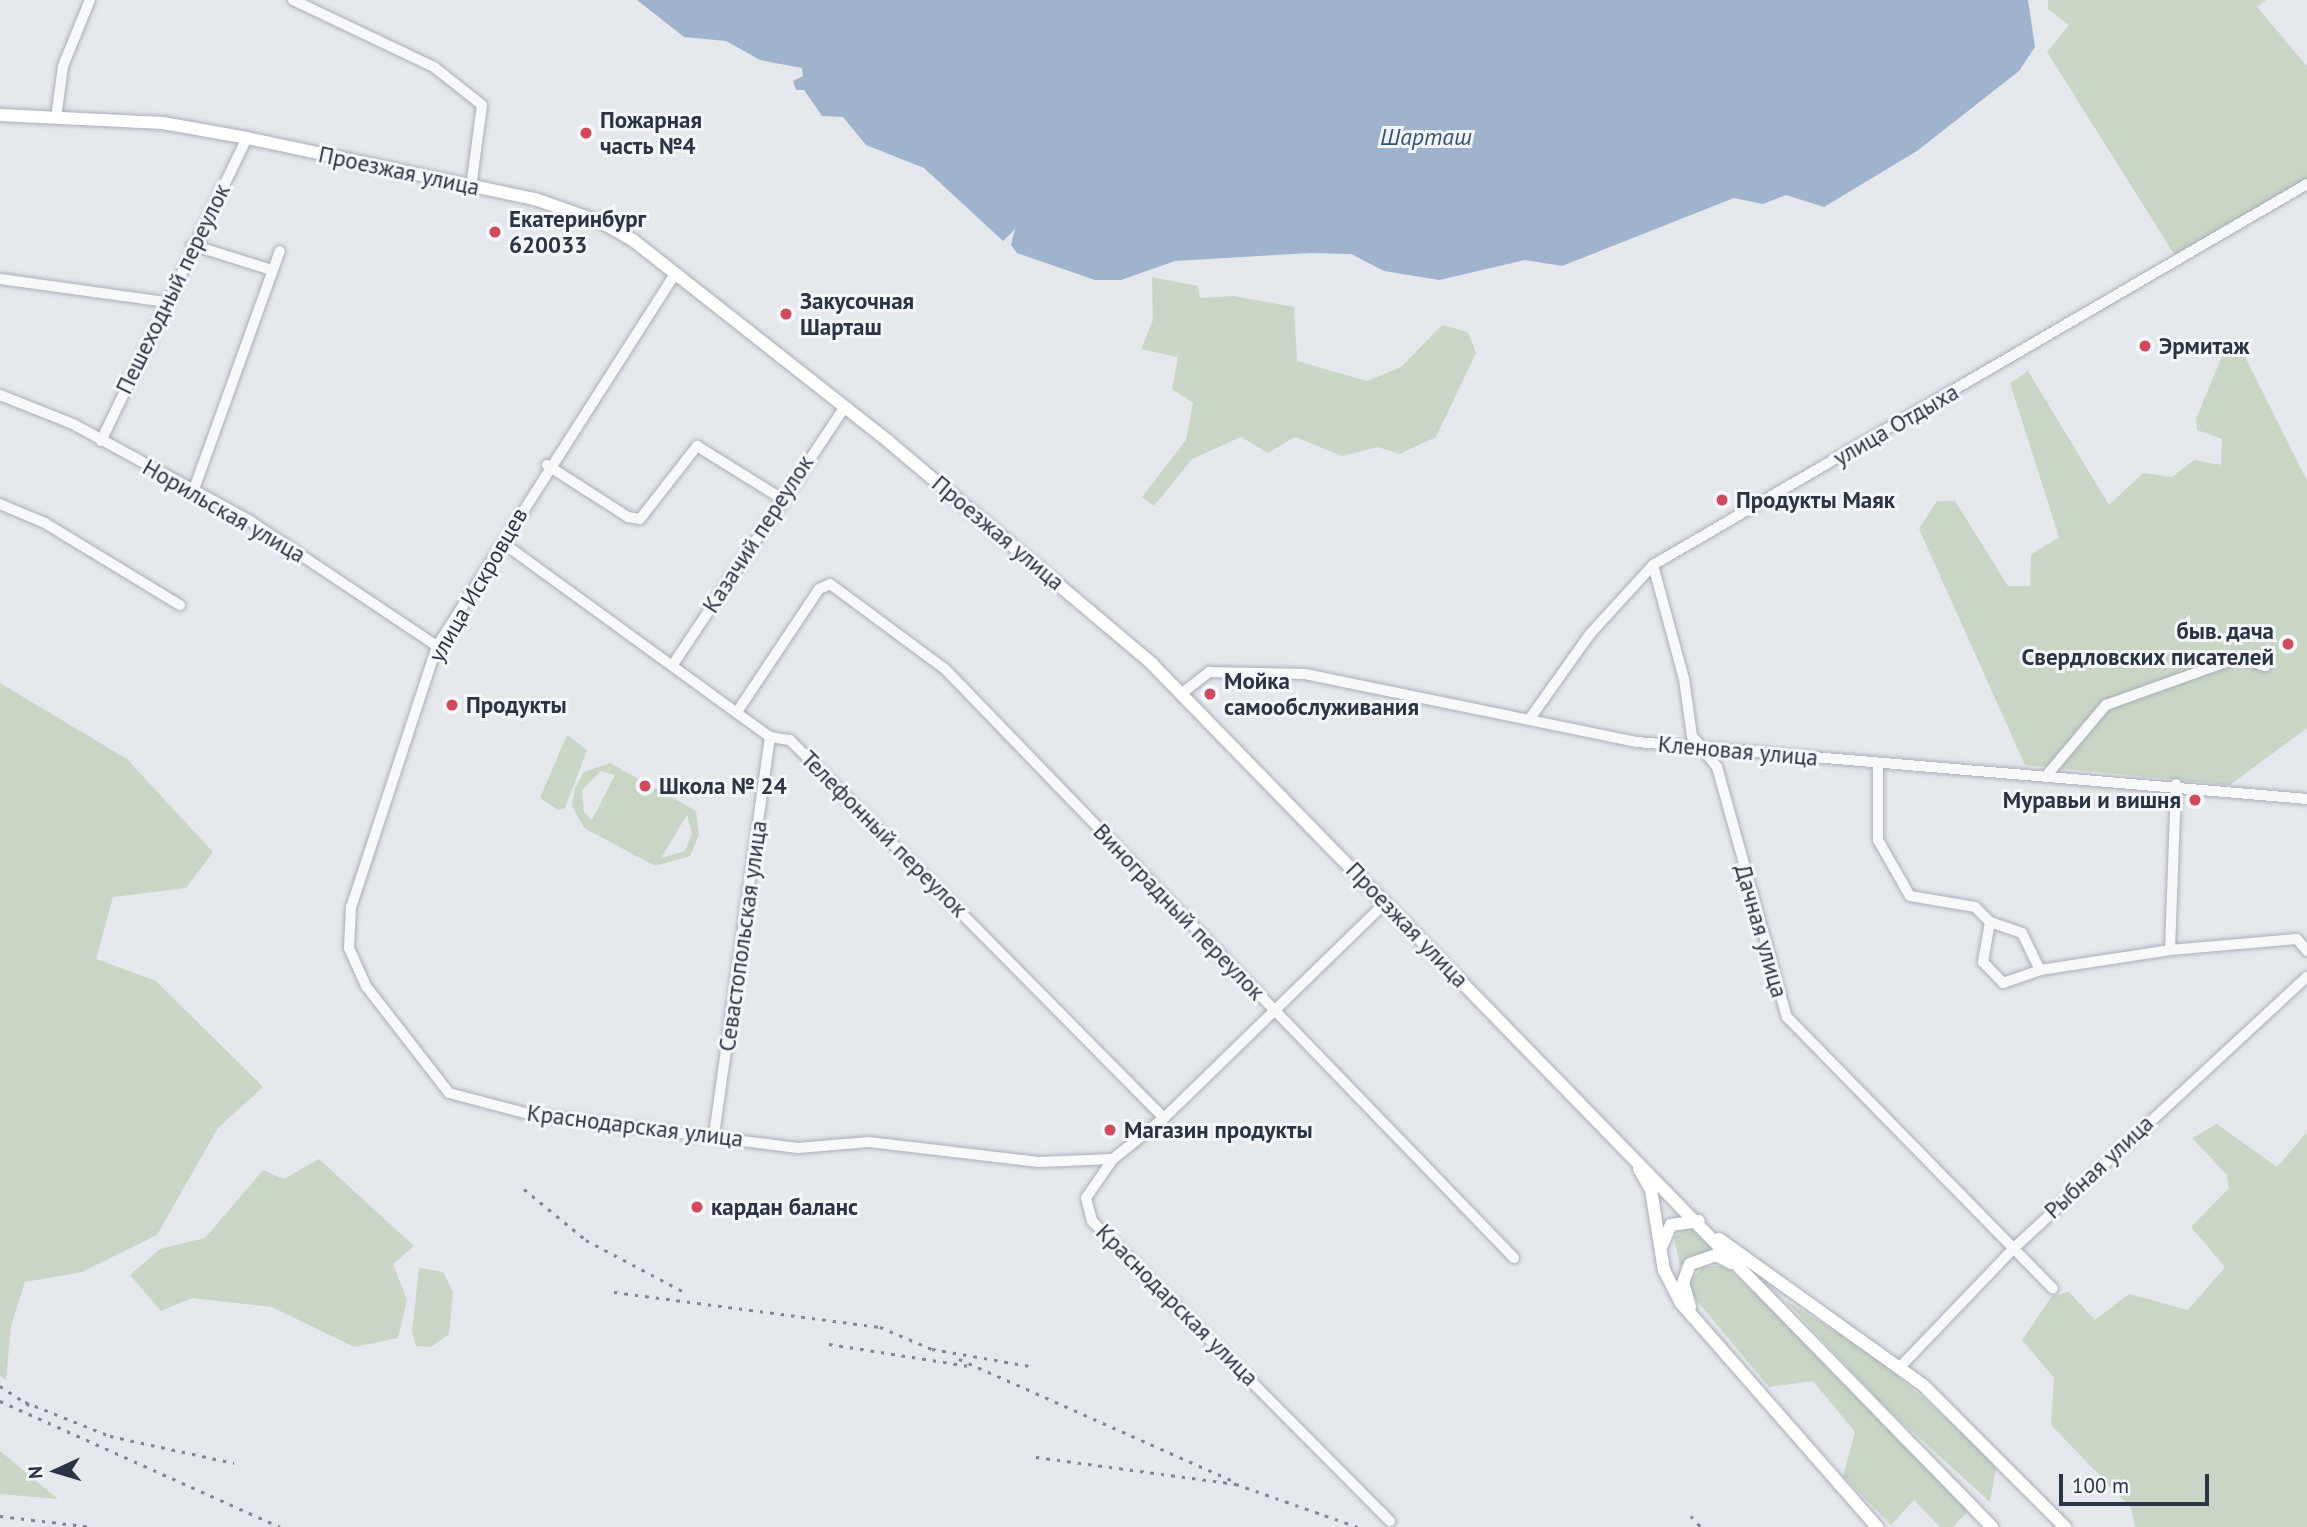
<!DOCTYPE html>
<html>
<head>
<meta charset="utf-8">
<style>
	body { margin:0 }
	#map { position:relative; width:2307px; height:1527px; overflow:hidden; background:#e4e7ec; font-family:"PT Sans",sans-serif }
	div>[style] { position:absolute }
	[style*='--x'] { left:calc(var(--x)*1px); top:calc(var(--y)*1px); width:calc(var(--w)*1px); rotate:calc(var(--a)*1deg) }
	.green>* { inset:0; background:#c9d6c5 }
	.water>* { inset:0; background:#9fb4cc }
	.roads { filter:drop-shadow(0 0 2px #a9aeb7) drop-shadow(0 0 2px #a9aeb7) }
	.minor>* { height:10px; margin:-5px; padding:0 5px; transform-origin:5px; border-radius:5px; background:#f7f8fa }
	.major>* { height:12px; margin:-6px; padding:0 6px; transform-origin:6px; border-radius:6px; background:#fff }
	.rail>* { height:2.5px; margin-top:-1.25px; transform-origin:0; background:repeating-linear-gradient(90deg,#7d8696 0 3.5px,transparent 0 10.5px) }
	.dots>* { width:19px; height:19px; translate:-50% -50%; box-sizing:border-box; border:4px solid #f4f6f9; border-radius:50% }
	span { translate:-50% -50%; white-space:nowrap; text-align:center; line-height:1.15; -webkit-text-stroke:6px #f4f6f9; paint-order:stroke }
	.poi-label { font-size:23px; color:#2b3445; font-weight:700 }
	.left { translate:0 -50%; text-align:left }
	.right { translate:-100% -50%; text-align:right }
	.street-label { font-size:23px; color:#2b3445 }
	.water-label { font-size:24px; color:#34527a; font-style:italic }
	.north { position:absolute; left:21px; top:1436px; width:70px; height:70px; -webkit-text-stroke:5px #f4f6f9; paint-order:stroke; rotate:266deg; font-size:19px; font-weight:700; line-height:28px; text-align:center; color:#2b3445 }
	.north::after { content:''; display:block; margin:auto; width:24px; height:32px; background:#2b3445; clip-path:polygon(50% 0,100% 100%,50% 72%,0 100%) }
	.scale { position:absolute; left:2059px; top:1474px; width:150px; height:32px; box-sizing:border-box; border:4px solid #2b3445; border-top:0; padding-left:9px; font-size:21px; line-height:24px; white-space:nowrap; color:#2b3445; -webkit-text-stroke:5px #f4f6f9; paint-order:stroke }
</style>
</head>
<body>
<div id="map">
	<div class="green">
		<div style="clip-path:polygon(2048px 0,2266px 0,2257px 7px,2307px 66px,2307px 179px,2176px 257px,2047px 52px,2069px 25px,2048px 9px)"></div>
		<div style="clip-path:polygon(1152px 277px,1198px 286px,1200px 298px,1232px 296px,1294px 307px,1297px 361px,1367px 381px,1401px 367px,1442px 325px,1468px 332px,1476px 353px,1436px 437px,1399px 454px,1378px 447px,1342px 456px,1295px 437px,1268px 453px,1241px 437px,1192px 459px,1154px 506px,1142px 497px,1186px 440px,1193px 403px,1172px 389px,1178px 357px,1141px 349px,1153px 320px)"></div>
		<div style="clip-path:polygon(2240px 347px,2307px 481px,2307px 728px,2230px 785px,2025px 765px,1919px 529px,1937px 501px,1955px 501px,2008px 586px,2030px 586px,2031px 555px,2059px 537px,2010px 383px,2028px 371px,2109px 505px,2143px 473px,2172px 477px,2194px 460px,2221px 465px,2222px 439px,2197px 430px,2196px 419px,2223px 354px)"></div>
		<div style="clip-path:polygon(0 683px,127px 759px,213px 852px,186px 888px,113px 897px,96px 959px,156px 981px,263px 1087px,218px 1128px,157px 1235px,82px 1272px,25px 1282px,11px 1326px,6px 1380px,0 1376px)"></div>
		<div style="clip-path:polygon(567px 735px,587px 750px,565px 808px,558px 810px,540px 798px)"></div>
		<div style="clip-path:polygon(evenodd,610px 763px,696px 811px,699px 835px,690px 856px,655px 866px,584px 828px,572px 806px,575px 788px,584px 772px,610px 763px,601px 771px,615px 775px,592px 820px,584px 812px,582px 790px,601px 771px,610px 763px,687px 815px,692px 833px,685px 851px,661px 858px,687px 815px)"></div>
		<div style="clip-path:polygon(2217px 1124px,2277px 1167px,2307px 1132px,2307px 1527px,2135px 1527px,2131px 1508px,2051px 1425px,2054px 1378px,2022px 1340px,2052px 1296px,2069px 1292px,2095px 1320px,2129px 1294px,2188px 1310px,2225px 1267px,2191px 1227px,2229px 1188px,2227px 1175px,2192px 1138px)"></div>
		<div style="clip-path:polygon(319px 1159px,414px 1246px,393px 1264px,407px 1300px,398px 1338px,354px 1347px,272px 1307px,192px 1298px,161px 1311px,130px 1275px,160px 1249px,205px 1238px,263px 1170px,284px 1179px)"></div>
		<div style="clip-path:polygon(1688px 1226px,1713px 1249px,1680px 1266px,1674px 1237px)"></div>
		<div style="clip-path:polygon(1703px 1266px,1726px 1266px,1867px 1401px,1969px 1510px,1953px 1527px,1940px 1527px,1914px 1500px,1891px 1525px,1843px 1476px,1855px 1432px,1813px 1381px,1769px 1387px,1693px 1296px,1690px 1282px)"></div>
		<div style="clip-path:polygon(419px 1268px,443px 1272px,453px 1292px,449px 1334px,431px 1347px,416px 1346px,412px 1332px)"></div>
		<div style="clip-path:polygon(1785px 1300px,1874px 1355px,1997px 1463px,1990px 1502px,1883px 1405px)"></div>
		<div style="clip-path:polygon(0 1451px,58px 1499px,0 1494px)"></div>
	</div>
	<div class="water">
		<div style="clip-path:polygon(637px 0,2028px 0,2035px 47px,2019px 71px,1917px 151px,1824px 207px,1786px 195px,1763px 204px,1734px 198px,1562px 266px,1525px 260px,1439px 280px,1384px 271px,1351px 254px,1310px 253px,1175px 261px,1121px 280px,1095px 280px,1017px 253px,1011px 245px,1015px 229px,1003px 241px,924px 168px,866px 145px,843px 117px,822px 116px,804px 90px,796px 90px,793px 81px,803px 76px,802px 68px,760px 60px,726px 41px,684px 37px)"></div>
	</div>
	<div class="roads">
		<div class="minor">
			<div style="--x:293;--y:0;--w:156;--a:25.4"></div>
			<div style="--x:434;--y:67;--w:61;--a:38.4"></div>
			<div style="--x:482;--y:105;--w:83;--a:97.6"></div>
			<div style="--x:56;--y:118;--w:52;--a:-82.3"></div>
			<div style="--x:63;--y:66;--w:71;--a:-67.8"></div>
			<div style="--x:192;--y:245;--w:84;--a:17.4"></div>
			<div style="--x:675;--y:274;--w:442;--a:122.6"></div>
			<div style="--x:437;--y:646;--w:275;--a:108.2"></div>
			<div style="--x:351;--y:907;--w:41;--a:92.8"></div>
			<div style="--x:349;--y:948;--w:42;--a:65.9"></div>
			<div style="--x:366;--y:986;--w:135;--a:52.2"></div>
			<div style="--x:449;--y:1093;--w:83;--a:14.7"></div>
			<div style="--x:529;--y:1114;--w:271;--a:7.2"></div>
			<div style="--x:798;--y:1148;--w:71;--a:-4.8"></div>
			<div style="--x:869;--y:1142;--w:171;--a:6.7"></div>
			<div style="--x:1039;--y:1162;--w:74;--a:-2.3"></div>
			<div style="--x:1113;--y:1159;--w:47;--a:124.7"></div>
			<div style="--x:1086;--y:1198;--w:24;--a:75"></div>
			<div style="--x:1092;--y:1221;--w:423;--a:45.2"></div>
			<div style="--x:0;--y:279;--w:167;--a:7.9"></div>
			<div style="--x:0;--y:395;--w:79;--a:21.7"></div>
			<div style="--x:73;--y:424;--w:202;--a:28.7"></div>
			<div style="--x:250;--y:521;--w:225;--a:33.8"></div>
			<div style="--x:101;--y:441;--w:336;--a:-64.3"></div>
			<div style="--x:547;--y:465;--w:96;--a:32.7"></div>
			<div style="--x:628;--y:517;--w:12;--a:9"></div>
			<div style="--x:640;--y:519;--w:93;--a:-52"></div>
			<div style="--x:697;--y:446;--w:97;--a:31.9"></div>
			<div style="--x:193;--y:492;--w:256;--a:-70.2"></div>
			<div style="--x:0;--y:504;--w:49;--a:22.9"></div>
			<div style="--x:45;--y:523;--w:158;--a:31.3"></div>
			<div style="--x:503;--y:543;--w:330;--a:36"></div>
			<div style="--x:770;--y:737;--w:20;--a:9"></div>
			<div style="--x:790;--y:740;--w:532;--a:45.3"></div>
			<div style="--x:1653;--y:565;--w:118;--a:74.8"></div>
			<div style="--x:1684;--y:679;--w:58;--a:82"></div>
			<div style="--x:1692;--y:736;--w:40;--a:51"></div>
			<div style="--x:1717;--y:767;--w:260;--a:74.4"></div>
			<div style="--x:1787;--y:1017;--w:380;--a:45.6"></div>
			<div style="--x:674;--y:663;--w:308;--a:-56.3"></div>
			<div style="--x:1181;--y:694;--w:36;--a:-38"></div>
			<div style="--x:1209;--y:672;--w:96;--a:1.2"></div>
			<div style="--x:1305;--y:674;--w:339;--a:11.6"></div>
			<div style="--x:1637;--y:742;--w:672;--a:4.86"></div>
			<div style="--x:739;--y:709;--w:144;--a:-56.3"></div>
			<div style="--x:819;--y:589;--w:12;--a:-24"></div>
			<div style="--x:830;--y:584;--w:143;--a:36.5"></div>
			<div style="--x:945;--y:669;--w:819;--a:45.99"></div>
			<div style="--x:1531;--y:717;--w:102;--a:-54.6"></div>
			<div style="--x:1590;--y:634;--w:93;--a:-47.6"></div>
			<div style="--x:1653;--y:565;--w:757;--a:-30.22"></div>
			<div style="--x:1878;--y:764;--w:76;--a:90"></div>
			<div style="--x:1878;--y:840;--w:64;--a:60.3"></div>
			<div style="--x:1910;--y:896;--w:66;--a:9.6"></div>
			<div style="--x:1975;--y:907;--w:21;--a:45"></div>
			<div style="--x:2047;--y:775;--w:92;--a:-49.9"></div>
			<div style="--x:2106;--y:705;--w:142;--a:-19.7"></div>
			<div style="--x:2240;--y:657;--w:27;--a:20"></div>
			<div style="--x:1990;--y:922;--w:41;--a:99.9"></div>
			<div style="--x:1983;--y:962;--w:29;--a:46"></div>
			<div style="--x:2003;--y:983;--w:39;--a:-19"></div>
			<div style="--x:2040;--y:970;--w:132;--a:-8.7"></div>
			<div style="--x:2170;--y:950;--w:127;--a:-5"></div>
			<div style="--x:2297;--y:939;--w:16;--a:50"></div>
			<div style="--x:1990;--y:922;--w:34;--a:19"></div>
			<div style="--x:2022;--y:933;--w:41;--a:64.1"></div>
			<div style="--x:2170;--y:950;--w:166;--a:-87.9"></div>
			<div style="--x:714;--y:1135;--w:402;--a:-82"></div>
			<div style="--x:1113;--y:1159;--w:65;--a:-38.8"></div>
			<div style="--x:1164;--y:1118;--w:308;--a:-44.2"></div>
			<div style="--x:1900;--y:1367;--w:165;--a:-46.2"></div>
			<div style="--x:2014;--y:1248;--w:399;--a:-42.8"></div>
		</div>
		<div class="major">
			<div style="--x:0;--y:115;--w:163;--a:2.8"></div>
			<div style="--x:163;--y:123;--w:85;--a:10.1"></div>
			<div style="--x:247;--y:138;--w:294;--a:12"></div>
			<div style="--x:535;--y:199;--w:72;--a:19.4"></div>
			<div style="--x:603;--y:223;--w:36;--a:30"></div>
			<div style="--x:634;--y:241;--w:325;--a:38.2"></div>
			<div style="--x:889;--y:442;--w:343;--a:40.1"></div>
			<div style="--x:1151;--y:663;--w:1206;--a:45.77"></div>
			<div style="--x:1639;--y:1169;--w:24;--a:60"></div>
			<div style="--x:1651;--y:1190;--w:81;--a:80.8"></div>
			<div style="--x:1664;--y:1270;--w:37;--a:63"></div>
			<div style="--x:1681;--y:1303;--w:298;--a:48.8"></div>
			<div style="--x:1719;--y:1239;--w:251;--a:35.6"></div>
			<div style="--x:1923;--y:1385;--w:201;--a:45"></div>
			<div style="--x:1662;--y:1245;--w:22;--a:-66"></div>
			<div style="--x:1671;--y:1225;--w:28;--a:-8"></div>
			<div style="--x:1690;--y:1307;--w:25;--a:-106"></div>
			<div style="--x:1683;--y:1283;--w:20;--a:-70"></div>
			<div style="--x:1690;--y:1264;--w:28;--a:-19"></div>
			<div style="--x:1716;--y:1255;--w:17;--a:28"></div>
		</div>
	</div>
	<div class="rail">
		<div style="--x:524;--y:1189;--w:80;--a:39.4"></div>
		<div style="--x:586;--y:1240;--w:115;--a:27.9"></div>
		<div style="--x:614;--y:1292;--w:268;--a:7.5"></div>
		<div style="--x:880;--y:1327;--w:56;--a:22.9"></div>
		<div style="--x:932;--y:1349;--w:98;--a:9.9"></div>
		<div style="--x:829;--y:1344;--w:142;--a:8.9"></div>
		<div style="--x:959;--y:1359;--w:298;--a:24"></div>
		<div style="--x:0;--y:1386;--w:38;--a:33"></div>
		<div style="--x:0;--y:1401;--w:307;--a:24.2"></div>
		<div style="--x:25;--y:1402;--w:92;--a:21.8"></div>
		<div style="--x:110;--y:1436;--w:127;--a:12.3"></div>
		<div style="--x:1036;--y:1457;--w:202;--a:7.7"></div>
		<div style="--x:1236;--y:1484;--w:129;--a:19.4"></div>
		<div style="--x:0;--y:1516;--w:93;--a:6.8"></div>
		<div style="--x:1691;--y:1516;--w:15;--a:48"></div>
	</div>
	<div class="dots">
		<div style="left:586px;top:133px;background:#d1495b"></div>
		<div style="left:495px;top:232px;background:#d1495b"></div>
		<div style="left:786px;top:314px;background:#d1495b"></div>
		<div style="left:2145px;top:346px;background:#d1495b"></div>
		<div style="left:1722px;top:500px;background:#d1495b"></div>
		<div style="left:2288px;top:644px;background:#d1495b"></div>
		<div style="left:1210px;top:694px;background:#d1495b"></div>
		<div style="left:452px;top:705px;background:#d1495b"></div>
		<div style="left:645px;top:786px;background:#d1495b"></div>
		<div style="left:2195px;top:800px;background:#d1495b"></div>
		<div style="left:1110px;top:1130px;background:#d1495b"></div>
		<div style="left:697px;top:1207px;background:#d1495b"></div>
	</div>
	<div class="poi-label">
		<span class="left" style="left:600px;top:133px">Пожарная<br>часть №4</span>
		<span class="left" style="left:509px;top:232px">Екатеринбург<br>620033</span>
		<span class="left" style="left:800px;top:314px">Закусочная<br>Шарташ</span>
		<span class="left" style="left:2159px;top:346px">Эрмитаж</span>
		<span class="left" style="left:1736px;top:500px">Продукты Маяк</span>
		<span class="right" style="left:2274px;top:644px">быв. дача<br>Свердловских писателей</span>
		<span class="left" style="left:1224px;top:694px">Мойка<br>самообслуживания</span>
		<span class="left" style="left:466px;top:705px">Продукты</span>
		<span class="left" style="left:659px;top:786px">Школа № 24</span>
		<span class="right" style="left:2181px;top:800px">Муравьи и вишня</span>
		<span class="left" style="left:1124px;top:1130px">Магазин продукты</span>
		<span class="left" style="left:711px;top:1207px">кардан баланс</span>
	</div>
	<div class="street-label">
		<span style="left:399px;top:171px;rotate:12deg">Проезжая улица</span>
		<span style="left:173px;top:289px;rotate:-64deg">Пешеходный переулок</span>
		<span style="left:1896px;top:425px;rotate:-30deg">улица Отдыха</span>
		<span style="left:224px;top:511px;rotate:30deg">Норильская улица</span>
		<span style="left:998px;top:533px;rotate:40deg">Проезжая улица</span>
		<span style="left:758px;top:534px;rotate:-57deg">Казачий переулок</span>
		<span style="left:478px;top:585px;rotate:-60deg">улица Искровцев</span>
		<span style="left:1738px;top:751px;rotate:5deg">Кленовая улица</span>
		<span style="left:884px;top:834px;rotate:45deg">Телефонный переулок</span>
		<span style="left:1179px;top:912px;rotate:46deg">Виноградный переулок</span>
		<span style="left:1407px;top:925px;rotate:46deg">Проезжая улица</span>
		<span style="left:1761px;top:931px;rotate:74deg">Дачная улица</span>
		<span style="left:743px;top:936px;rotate:-82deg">Севастопольская улица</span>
		<span style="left:635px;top:1126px;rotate:7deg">Краснодарская улица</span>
		<span style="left:2099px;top:1167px;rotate:-43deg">Рыбная улица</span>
		<span style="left:1177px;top:1305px;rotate:45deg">Краснодарская улица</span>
	</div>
	<div class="water-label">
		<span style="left:1426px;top:137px">Шарташ</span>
	</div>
	<div class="north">N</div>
	<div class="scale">100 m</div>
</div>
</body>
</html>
